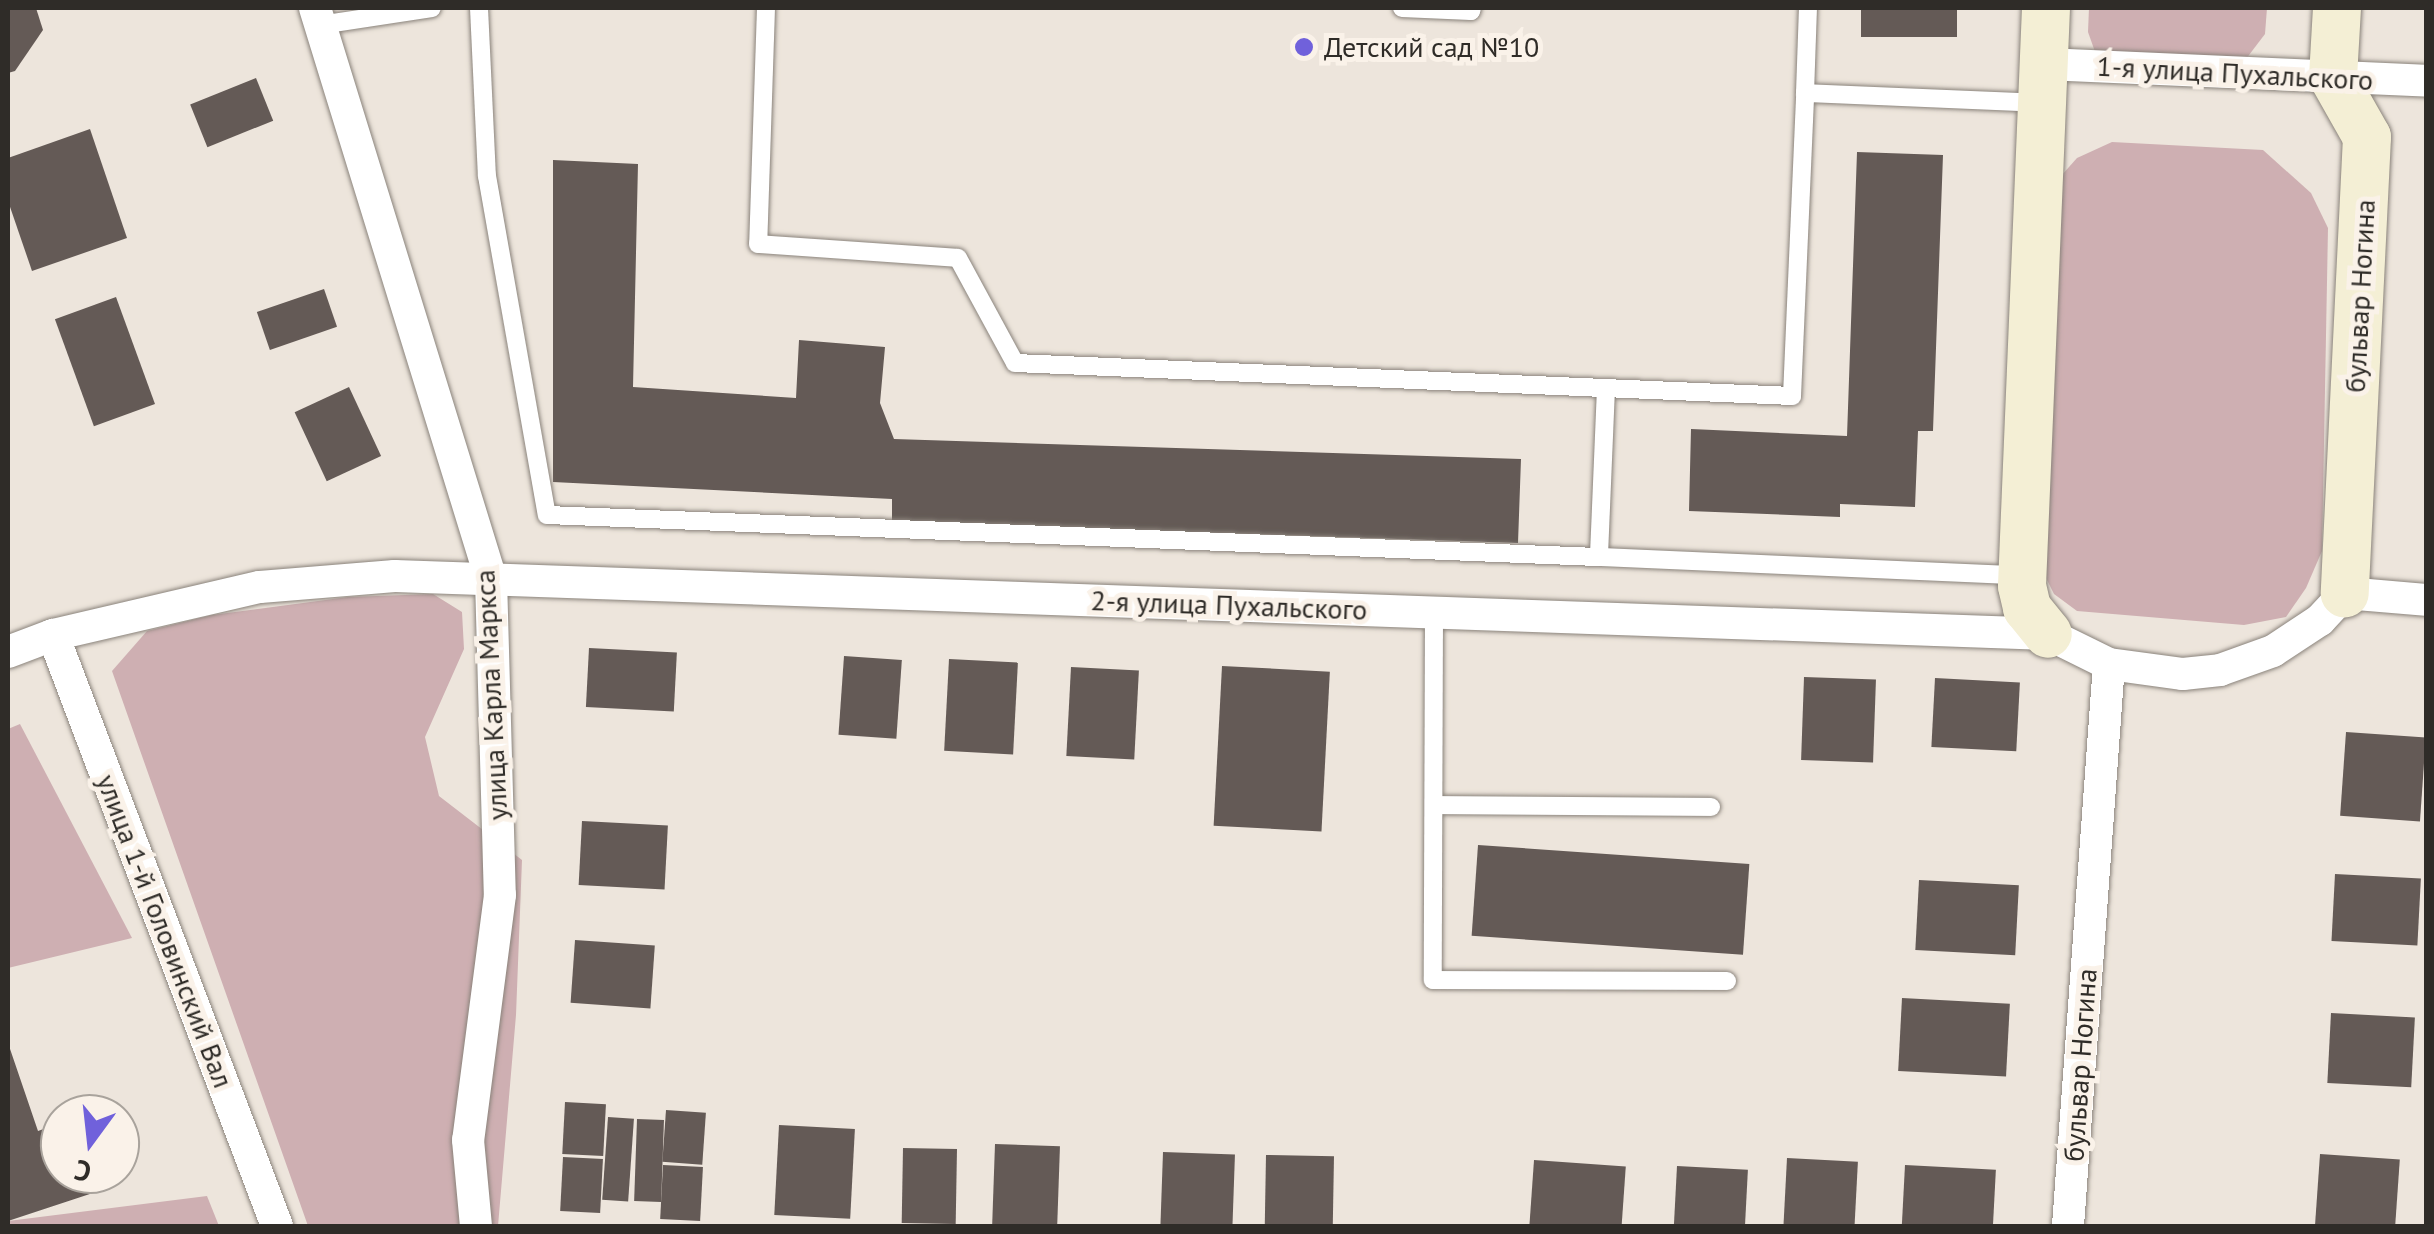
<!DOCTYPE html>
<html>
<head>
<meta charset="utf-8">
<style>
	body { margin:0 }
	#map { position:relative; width:2434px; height:1234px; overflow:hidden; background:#ede5dc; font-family:"PT Sans",sans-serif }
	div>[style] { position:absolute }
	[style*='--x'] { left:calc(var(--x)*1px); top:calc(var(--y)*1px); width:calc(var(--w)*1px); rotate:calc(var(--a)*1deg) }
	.green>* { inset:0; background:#ceafb2 }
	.building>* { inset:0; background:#645a56; transform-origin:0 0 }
	.roads { filter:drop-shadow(0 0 2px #8a837b) drop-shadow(0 0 2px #8a837b) }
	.lane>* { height:18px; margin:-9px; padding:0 9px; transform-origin:9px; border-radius:9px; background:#fff }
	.street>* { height:32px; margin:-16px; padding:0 16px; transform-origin:16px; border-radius:16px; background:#fff }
	.secondary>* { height:48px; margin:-24px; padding:0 24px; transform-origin:24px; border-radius:24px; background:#f4efd5 }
	.dots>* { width:28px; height:28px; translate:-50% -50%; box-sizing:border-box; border:5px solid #faf2e9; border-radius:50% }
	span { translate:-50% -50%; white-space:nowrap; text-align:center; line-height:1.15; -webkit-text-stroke:10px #faf2e9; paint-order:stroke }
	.poi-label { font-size:28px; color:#2f2c28 }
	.left { translate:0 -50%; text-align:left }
	.street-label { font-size:28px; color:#2f2c28 }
	.frame { position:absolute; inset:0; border:10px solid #2f2c28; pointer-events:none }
	.north { position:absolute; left:40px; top:1094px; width:100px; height:100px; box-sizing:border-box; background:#faf2e9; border:2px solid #a9a39c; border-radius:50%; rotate:195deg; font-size:28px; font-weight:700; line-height:40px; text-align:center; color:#2f2c28 }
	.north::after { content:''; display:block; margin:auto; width:35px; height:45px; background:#7061db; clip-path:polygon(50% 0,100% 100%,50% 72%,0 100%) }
</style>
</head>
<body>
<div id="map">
	<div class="green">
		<div style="clip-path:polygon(2089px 8px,2267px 8px,2265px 34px,2233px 76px,2099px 63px,2088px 32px)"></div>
		<div style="clip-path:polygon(2112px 142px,2263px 150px,2311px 193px,2328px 228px,2322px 551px,2306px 588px,2286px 617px,2244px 625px,2077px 611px,2054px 594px,2035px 556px,2061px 176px,2077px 158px)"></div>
		<div style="clip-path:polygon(433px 594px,462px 612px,464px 649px,425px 737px,439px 796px,522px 860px,516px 1015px,498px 1226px,308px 1226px,112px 671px,147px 631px,212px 615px,348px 597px)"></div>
		<div style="clip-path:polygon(20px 724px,132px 938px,8px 968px,8px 729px)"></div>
		<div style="clip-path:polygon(207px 1196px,219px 1226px,8px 1226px,8px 1221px)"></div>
	</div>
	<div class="building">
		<div style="clip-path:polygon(8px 8px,36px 8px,43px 30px,15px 71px,8px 73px)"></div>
		<div style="left:1861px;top:8px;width:96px;height:29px"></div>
		<div style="left:256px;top:78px;width:46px;height:71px;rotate:68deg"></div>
		<div style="clip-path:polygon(90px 129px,127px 238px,32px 271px,8px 201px,8px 158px)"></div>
		<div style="clip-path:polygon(1857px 152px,1943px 155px,1933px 431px,1918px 431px,1915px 507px,1840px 504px,1840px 517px,1689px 511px,1691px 429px,1847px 436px)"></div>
		<div style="clip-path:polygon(553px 160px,638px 164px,633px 387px,796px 398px,799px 340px,885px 347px,880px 403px,894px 439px,1521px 459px,1518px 543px,892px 522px,892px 499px,553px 482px)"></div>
		<div style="left:324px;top:289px;width:40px;height:71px;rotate:71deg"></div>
		<div style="left:116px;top:297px;width:114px;height:65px;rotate:70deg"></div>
		<div style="left:349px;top:387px;width:76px;height:60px;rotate:65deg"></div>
		<div style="left:589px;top:648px;width:88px;height:59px;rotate:3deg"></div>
		<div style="left:844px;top:656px;width:58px;height:79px;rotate:4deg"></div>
		<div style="left:949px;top:659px;width:69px;height:92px;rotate:3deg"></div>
		<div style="left:1222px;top:666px;width:108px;height:160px;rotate:3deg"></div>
		<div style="left:1071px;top:667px;width:68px;height:89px;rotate:3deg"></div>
		<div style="left:1804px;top:677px;width:72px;height:83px;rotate:2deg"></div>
		<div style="left:1935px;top:678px;width:85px;height:69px;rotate:3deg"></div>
		<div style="left:2346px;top:732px;width:80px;height:84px;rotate:4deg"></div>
		<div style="left:582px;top:821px;width:86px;height:64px;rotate:3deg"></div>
		<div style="left:1478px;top:845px;width:272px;height:91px;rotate:4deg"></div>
		<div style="left:2335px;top:874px;width:86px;height:67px;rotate:3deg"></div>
		<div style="left:1919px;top:880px;width:100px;height:70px;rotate:3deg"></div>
		<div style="left:575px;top:940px;width:80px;height:63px;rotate:4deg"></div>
		<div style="left:1902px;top:998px;width:108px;height:73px;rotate:3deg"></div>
		<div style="left:2331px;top:1013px;width:84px;height:70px;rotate:3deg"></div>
		<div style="clip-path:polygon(8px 1043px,38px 1131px,60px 1123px,60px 1174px,104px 1174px,108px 1188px,8px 1221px)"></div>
		<div style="left:565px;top:1102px;width:41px;height:52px;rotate:3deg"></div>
		<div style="left:666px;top:1110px;width:40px;height:52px;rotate:4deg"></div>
		<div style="left:608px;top:1117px;width:26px;height:83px;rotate:4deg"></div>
		<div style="left:637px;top:1119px;width:27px;height:82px;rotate:2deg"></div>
		<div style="left:779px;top:1125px;width:76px;height:90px;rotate:3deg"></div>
		<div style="left:995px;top:1144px;width:65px;height:82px;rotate:2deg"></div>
		<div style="left:903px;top:1148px;width:54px;height:75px;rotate:1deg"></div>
		<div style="left:1163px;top:1152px;width:72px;height:74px;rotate:2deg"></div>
		<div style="left:2320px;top:1154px;width:80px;height:72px;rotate:4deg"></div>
		<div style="left:1266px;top:1155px;width:68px;height:71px;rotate:1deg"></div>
		<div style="left:563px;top:1157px;width:40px;height:54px;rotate:3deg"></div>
		<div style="left:1787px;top:1158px;width:71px;height:68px;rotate:3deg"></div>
		<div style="left:1534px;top:1160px;width:92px;height:66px;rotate:4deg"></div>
		<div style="left:663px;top:1165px;width:40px;height:54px;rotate:3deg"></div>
		<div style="left:1905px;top:1165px;width:91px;height:61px;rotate:3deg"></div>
		<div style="left:1677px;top:1166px;width:71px;height:60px;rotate:3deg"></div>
	</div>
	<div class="roads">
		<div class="lane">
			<div style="--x:479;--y:8;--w:168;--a:87.3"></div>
			<div style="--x:487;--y:176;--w:344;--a:80"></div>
			<div style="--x:547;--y:515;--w:1053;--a:2.29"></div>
			<div style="--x:766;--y:8;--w:236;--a:91.9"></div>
			<div style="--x:758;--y:244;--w:200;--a:4"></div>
			<div style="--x:958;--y:258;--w:119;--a:61.5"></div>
			<div style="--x:1015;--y:363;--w:778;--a:2.43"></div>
			<div style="--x:1792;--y:396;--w:303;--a:-87.5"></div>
			<div style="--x:1805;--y:93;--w:235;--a:2.4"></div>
			<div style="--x:1402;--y:8;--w:69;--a:2.5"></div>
			<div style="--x:1471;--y:11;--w:3;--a:-72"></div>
			<div style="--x:320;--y:25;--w:113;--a:-8.6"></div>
			<div style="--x:1805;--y:93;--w:85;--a:-88"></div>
			<div style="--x:1606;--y:388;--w:169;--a:92.4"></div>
			<div style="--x:1599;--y:557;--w:420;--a:2.5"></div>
			<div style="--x:1434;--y:612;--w:368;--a:90.2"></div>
			<div style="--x:1433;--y:980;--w:294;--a:0.2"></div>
			<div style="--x:1434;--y:805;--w:277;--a:0.4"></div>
		</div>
		<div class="street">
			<div style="--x:315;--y:8;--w:598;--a:72.87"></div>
			<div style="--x:491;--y:579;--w:316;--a:88.4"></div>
			<div style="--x:500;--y:895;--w:247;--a:97.4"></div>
			<div style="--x:468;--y:1140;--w:86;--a:84.7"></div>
			<div style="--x:2044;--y:64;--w:382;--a:2.5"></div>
			<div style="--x:53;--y:635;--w:632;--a:69.24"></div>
			<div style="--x:8;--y:652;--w:48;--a:-20.7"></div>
			<div style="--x:53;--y:635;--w:212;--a:-13.1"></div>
			<div style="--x:260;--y:587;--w:135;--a:-4.7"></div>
			<div style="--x:395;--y:576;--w:1654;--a:2.01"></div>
			<div style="--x:2048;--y:634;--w:68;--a:26.2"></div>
			<div style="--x:2109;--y:664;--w:75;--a:7.7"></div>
			<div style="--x:2183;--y:674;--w:37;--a:-6"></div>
			<div style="--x:2220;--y:670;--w:56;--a:-19.7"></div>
			<div style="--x:2273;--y:651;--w:56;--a:-33.4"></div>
			<div style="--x:2320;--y:620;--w:37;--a:-47"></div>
			<div style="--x:2345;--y:593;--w:81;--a:4.9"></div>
			<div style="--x:2068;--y:1226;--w:563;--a:-85.83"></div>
		</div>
		<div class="secondary">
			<div style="--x:2046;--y:8;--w:578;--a:92.38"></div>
			<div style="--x:2022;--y:586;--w:23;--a:77"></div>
			<div style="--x:2027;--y:608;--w:33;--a:51"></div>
			<div style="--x:2337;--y:8;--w:69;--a:93.3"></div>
			<div style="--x:2333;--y:77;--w:69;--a:60.5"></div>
			<div style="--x:2367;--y:137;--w:457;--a:92.8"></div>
		</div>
	</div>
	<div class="dots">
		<div style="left:1304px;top:47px;background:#7061db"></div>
	</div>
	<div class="poi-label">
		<span class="left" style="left:1324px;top:47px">Детский сад №10</span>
	</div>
	<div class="street-label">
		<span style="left:2235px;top:73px;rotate:3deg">1-я улица Пухальского</span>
		<span style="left:2360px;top:296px;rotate:-87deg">бульвар Ногина</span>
		<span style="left:1229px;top:605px;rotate:2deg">2-я улица Пухальского</span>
		<span style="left:491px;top:695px;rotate:-93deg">улица Карла Маркса</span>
		<span style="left:165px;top:931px;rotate:69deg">улица 1-й Головинский Вал</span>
		<span style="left:2080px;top:1065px;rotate:-86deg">бульвар Ногина</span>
	</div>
	<div class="frame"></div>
	<div class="north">С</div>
</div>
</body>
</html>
